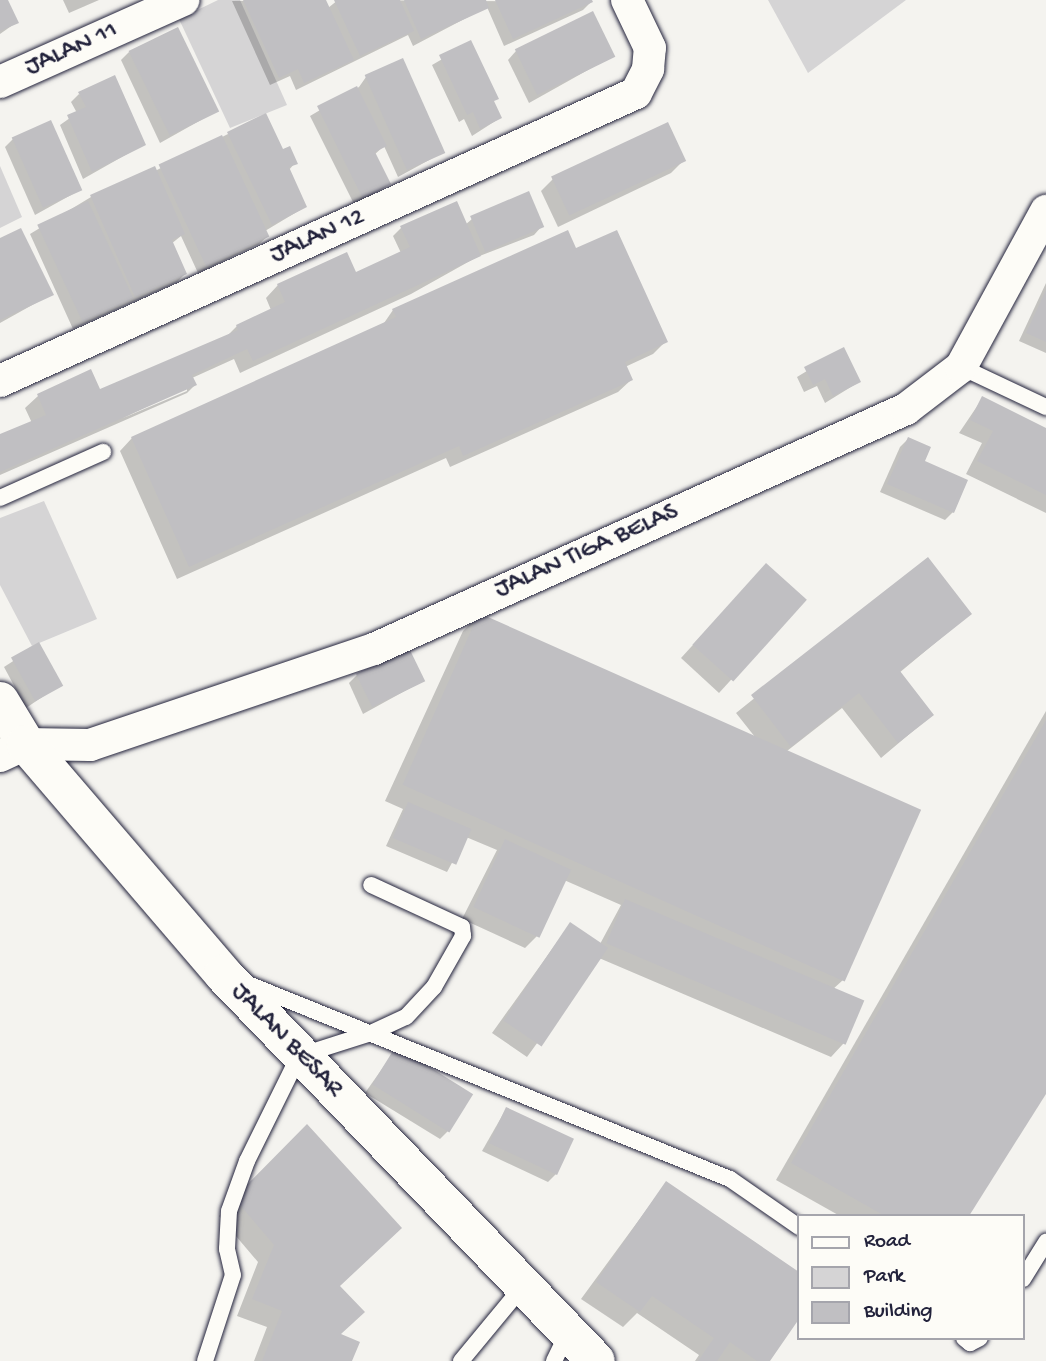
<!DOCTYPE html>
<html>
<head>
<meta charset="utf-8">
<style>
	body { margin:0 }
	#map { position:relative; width:1046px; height:1361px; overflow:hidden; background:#f4f3ef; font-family:"Gochi Hand",sans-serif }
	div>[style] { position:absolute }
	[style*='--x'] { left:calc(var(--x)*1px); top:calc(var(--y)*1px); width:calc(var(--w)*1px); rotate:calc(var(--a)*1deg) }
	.green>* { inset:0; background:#d5d4d5 }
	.shadow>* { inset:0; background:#0003 }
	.building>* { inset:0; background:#c0bfc2; transform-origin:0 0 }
	.roads { filter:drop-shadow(0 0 2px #22223b) drop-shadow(0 0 2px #22223b) }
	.service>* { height:16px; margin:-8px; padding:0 8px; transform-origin:8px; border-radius:8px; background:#fdfcf7 }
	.minor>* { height:32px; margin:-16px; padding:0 16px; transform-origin:16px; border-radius:16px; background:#fdfcf7 }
	.secondary>* { height:38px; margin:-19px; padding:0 19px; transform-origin:19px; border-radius:19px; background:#fdfcf7 }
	span { translate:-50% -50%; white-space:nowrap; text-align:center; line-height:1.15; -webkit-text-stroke:5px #fdfcf7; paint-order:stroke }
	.street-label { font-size:26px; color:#22223b }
	.legend { position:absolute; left:797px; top:1214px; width:228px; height:126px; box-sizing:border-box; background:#fdfcf7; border:2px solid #a5a5ac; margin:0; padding:9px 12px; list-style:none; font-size:21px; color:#22223b }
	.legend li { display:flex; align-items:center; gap:14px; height:35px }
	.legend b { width:35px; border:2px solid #a5a5ac }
</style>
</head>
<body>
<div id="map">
	<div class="green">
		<div style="clip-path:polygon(218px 0,240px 0,287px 105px,230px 128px,179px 19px)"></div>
		<div style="clip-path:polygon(768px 0,906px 0,808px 73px)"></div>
		<div style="clip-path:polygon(0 166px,22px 217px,0 228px)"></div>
		<div style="clip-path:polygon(44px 501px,97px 619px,32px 646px,0 585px,0 518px)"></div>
	</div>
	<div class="shadow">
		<div style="clip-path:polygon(0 0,6px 0,17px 22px,0 34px)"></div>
		<div style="clip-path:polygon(63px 0,99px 0,69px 13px)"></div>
		<div style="clip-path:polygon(324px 0,328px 8px,338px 0,591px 2px,583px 10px,504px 46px,487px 7px,413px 46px,408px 35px,296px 90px,290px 76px,270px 85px,232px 1px)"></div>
		<div style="clip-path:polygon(470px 43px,500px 118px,472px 136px,464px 119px,459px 122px,432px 65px)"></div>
		<div style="clip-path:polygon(516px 51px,613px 56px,529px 103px,508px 60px)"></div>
		<div style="clip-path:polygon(129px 52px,217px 111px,160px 143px,121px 60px)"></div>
		<div style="clip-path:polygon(366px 77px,442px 153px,398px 177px,384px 146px,374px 155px,389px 184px,355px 206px,310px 116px,359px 87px)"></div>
		<div style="clip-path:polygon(79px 94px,143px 145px,83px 179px,60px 125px,77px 113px,71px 102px)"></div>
		<div style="clip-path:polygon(228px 134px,282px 151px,295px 163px,288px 171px,305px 207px,265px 231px,268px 236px,259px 244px,198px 273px,181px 236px,171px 244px,185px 274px,177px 282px,73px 329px,30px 234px,91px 197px,155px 171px)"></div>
		<div style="clip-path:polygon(13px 139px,80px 190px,35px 215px,5px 147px)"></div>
		<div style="clip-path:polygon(684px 160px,671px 173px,558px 227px,541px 191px,553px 179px)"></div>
		<div style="clip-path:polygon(evenodd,456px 203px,465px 225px,472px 219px,542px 226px,534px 235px,477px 257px,411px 294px,240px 373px,234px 359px,192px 378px,195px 385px,187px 393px,0 475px,0 436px,32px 423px,25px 408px,38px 396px,99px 391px,227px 336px,237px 326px,271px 310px,266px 298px,278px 285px,355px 274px,401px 253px,393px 236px,401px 228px,456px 203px,187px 387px,187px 391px,123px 418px,187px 387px)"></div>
		<div style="clip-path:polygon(0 240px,52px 294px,0 323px)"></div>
		<div style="clip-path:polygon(576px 250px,665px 342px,653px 354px,625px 367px,631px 380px,618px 392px,450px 467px,446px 458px,177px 579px,120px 451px,132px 438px,382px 326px,393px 310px)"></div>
		<div style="clip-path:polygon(1046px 283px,1046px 353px,1019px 341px)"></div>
		<div style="clip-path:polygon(843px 349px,859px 382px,825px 403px,817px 386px,804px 392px,797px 377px)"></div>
		<div style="clip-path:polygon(982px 399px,1046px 430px,1046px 513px,966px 474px,982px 443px,959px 433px)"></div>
		<div style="clip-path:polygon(908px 439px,953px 512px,945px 520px,880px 492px,900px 447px)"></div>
		<div style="clip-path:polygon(927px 559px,970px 614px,899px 673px,932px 715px,881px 758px,842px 708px,787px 751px,843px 980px,832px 990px,862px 1003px,843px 1044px,831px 1057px,599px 958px,527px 1057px,492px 1033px,570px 924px,600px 944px,621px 905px,564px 880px,537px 936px,525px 948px,462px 919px,497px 850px,466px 837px,447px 872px,386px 846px,403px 809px,385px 801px,463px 631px,479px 615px,755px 737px,736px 713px)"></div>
		<div style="clip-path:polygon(754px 578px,804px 600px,719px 693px,681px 658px)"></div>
		<div style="clip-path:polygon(38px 645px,60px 685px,26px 708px,4px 667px)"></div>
		<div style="clip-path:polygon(357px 675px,423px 681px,363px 714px,349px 683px)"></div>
		<div style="clip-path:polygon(1046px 711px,1046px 1091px,967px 1216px,840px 1216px,776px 1180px)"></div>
		<div style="clip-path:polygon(396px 1049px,448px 1131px,440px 1139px,365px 1093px)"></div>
		<div style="clip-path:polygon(506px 1109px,556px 1174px,548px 1182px,482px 1151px)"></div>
		<div style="clip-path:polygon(307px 1127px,338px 1287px,338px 1335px,350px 1361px,254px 1361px,267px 1327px,237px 1316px,258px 1262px,219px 1216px)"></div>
		<div style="clip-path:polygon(666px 1183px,799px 1275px,799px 1315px,768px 1361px,695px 1361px,699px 1355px,637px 1313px,623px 1327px,581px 1299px)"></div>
	</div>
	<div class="building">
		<div style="clip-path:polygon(0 0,8px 0,19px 23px,0 31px)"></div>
		<div style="clip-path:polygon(243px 0,326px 0,354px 60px,304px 83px,298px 69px,279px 78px)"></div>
		<div style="clip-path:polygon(334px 0,400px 0,414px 31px,360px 56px)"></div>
		<div style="clip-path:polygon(404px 0,486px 0,489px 8px,421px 39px)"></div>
		<div style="clip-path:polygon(495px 0,592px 0,593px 2px,513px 39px)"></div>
		<div style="left:593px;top:11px;width:51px;height:87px;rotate:64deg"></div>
		<div style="left:178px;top:27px;width:94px;height:55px;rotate:64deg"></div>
		<div style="clip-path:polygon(471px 40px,499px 99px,494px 101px,502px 118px,480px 129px,473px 112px,467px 115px,439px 55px)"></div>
		<div style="left:403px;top:58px;width:104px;height:42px;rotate:66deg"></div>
		<div style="clip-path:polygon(115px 75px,146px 145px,92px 172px,67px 115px,86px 107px,78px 92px)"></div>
		<div style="clip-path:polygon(357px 86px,387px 146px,375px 152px,391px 184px,363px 199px,317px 106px)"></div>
		<div style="clip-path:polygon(266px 113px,283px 149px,290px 146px,298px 164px,289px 167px,307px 207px,272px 225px,227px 132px)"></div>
		<div style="left:51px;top:120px;width:77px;height:43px;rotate:66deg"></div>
		<div style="left:668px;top:122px;width:43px;height:129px;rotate:65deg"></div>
		<div style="left:222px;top:135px;width:112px;height:70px;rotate:65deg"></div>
		<div style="clip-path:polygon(155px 166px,185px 234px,172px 240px,187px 274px,135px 297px,90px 195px)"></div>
		<div style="left:529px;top:191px;width:39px;height:64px;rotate:67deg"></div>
		<div style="left:88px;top:201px;width:107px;height:56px;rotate:65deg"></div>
		<div style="clip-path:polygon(457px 201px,481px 256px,253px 361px,247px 349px,192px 375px,197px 385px,0 472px,0 434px,46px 415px,37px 394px,91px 369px,100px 389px,238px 330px,236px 325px,285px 302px,277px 284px,347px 252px,356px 272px,410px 247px,400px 226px)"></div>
		<div style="clip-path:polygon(21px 228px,54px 295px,0 320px,0 238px)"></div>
		<div style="clip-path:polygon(568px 230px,576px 248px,617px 230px,668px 342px,625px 362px,633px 380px,463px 456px,459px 446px,189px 567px,131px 437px,396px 317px,392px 309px)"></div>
		<div style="clip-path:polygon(1046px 290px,1046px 342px,1026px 333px)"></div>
		<div style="clip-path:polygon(844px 347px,861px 382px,833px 396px,825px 379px,813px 385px,804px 367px)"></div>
		<div style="clip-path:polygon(982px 396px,1046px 428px,1046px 495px,977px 461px,993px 431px,970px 420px)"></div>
		<div style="clip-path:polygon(908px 437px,931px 447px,925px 461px,968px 480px,954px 513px,887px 484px)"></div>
		<div style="clip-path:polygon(928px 557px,972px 614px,900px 671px,934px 715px,898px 743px,859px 693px,791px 747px,751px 695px)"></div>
		<div style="left:766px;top:563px;width:55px;height:110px;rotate:42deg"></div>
		<div style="left:479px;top:613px;width:484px;height:188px;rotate:24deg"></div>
		<div style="left:39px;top:642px;width:50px;height:32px;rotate:61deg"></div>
		<div style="left:409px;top:648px;width:37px;height:59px;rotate:64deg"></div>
		<div style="clip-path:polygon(1046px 720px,1046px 1094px,969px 1216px,885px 1216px,791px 1163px)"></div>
		<div style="left:408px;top:802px;width:69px;height:39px;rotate:23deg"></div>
		<div style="left:505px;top:839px;width:73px;height:75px;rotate:25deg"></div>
		<div style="left:625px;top:899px;width:260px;height:48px;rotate:23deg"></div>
		<div style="left:570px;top:922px;width:46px;height:119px;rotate:34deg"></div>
		<div style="left:396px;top:1046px;width:91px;height:45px;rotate:32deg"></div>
		<div style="left:506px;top:1107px;width:75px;height:40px;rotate:25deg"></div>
		<div style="clip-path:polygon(307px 1124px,402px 1228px,340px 1286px,365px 1312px,341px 1334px,360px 1342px,352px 1361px,262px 1361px,282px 1311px,252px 1299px,274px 1245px,234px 1198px)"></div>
		<div style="clip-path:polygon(666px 1181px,799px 1272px,799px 1319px,770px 1361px,757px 1361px,730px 1342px,717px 1361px,698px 1361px,714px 1338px,652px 1296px,640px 1312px,596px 1282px)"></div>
	</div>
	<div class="roads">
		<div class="service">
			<div style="--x:961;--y:367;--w:94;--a:25.2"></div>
			<div style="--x:0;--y:498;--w:113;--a:-24.1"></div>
			<div style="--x:248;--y:984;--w:520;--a:22.03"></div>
			<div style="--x:730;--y:1179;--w:84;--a:34.8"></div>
			<div style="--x:1023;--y:1279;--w:44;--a:-58.1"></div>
			<div style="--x:964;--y:1338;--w:8;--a:40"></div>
			<div style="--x:970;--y:1343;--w:11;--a:-27"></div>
			<div style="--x:205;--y:1361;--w:90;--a:-72"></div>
			<div style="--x:233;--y:1275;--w:27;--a:-103"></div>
			<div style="--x:227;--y:1249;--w:38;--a:-87"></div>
			<div style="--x:229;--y:1211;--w:53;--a:-70.2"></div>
			<div style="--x:247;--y:1161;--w:117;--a:-63.7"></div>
			<div style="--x:299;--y:1056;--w:76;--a:-17.7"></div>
			<div style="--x:371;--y:1033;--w:38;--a:-25"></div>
			<div style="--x:406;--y:1017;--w:41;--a:-47"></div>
			<div style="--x:434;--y:987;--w:59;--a:-60.4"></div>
			<div style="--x:463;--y:936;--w:9;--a:-96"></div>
			<div style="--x:462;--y:927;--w:100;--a:-155.2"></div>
			<div style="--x:461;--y:1361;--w:97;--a:-50.4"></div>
			<div style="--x:554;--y:1361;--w:32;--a:-64"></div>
		</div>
		<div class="minor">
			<div style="--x:0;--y:82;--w:201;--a:-24.1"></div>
			<div style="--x:0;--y:381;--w:698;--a:-24.36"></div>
			<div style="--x:636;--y:93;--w:27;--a:-63"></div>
			<div style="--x:648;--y:69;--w:21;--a:-85"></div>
			<div style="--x:650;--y:48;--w:53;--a:-115.6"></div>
			<div style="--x:0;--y:756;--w:29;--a:-25"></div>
			<div style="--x:26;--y:744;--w:64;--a:0.9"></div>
			<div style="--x:90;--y:745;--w:300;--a:-18.7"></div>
			<div style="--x:374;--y:649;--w:584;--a:-24.28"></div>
			<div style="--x:906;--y:409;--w:69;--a:-37.4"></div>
			<div style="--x:961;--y:367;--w:178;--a:-61.4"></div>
		</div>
		<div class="secondary">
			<div style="--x:0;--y:701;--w:50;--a:58.8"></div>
			<div style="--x:26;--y:744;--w:303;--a:49.4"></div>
			<div style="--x:223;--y:974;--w:537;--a:46.06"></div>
		</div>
	</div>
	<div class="street-label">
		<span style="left:72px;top:50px;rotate:-24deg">JALAN 11</span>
		<span style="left:318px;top:237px;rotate:-24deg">JALAN 12</span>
		<span style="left:587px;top:552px;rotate:-24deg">JALAN TIGA BELAS</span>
		<span style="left:286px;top:1041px;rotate:46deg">JALAN BESAR</span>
	</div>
	<ul class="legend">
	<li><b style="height:9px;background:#fdfcf7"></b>Road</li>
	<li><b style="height:19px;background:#d5d4d5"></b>Park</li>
	<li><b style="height:19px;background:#c0bfc2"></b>Building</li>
	</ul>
</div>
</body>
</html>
